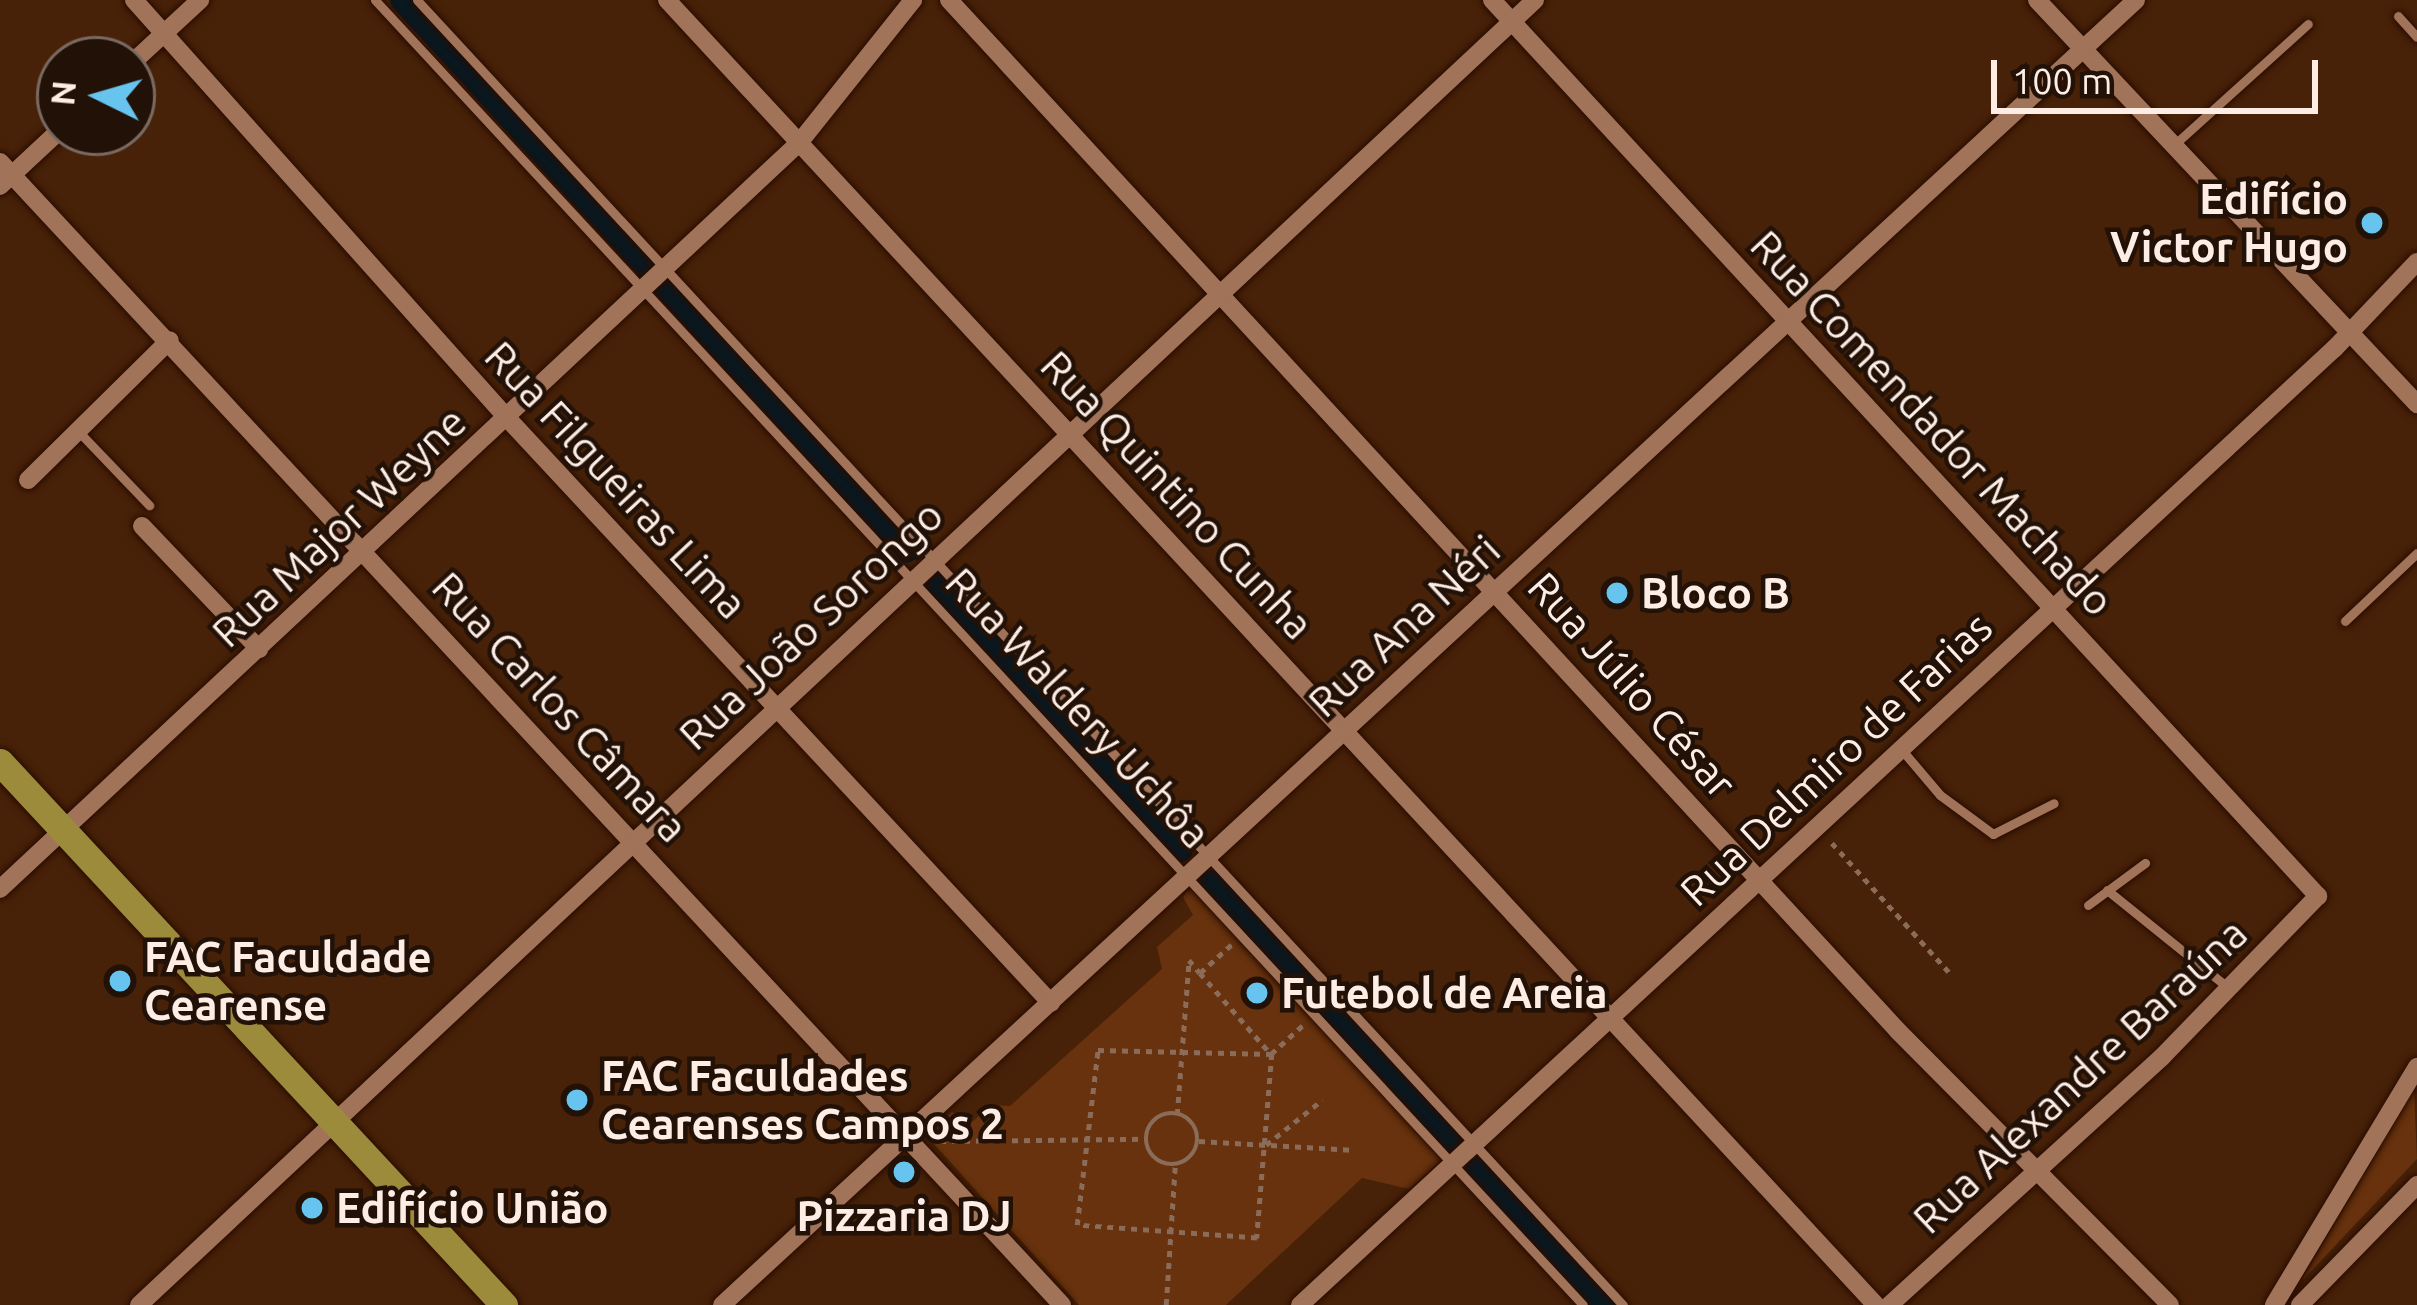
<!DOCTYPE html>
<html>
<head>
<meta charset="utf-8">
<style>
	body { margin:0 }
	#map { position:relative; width:2417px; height:1305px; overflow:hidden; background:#482208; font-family:Ubuntu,sans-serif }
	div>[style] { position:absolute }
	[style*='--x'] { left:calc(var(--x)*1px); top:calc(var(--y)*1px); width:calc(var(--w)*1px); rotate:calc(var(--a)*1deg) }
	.green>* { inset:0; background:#67320d }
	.canal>* { height:24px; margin:-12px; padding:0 12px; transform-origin:12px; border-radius:12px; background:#0a181f }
	.path>* { height:4.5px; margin-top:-2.25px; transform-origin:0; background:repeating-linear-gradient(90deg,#8a6c58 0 6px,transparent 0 12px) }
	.path>.ring { margin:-2.25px; padding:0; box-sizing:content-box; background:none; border:4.5px solid #8a6c58; border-radius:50% }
	.roads { filter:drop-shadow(0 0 3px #290c00) drop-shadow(0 0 3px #290c00) }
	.service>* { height:9px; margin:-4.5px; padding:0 4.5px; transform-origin:4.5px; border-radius:4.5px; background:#a17359 }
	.minor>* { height:18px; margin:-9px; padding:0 9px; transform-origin:9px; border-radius:9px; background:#a17359 }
	.primary>* { height:27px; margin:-13.5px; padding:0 13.5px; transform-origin:13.5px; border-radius:13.5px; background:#9c8b3b }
	.dots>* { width:33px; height:33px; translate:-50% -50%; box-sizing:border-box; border:6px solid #221107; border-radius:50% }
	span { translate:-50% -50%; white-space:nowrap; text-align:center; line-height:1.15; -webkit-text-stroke:9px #221107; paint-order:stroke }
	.poi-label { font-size:42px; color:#fdede5; font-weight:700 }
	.right { translate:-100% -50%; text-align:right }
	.left { translate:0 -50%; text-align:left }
	.street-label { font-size:42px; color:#fdede5 }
	.north { position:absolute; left:36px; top:36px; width:120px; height:120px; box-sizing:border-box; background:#221107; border:3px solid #7a6960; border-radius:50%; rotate:275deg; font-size:33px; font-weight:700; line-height:48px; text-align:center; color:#fdede5 }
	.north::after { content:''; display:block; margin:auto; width:42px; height:54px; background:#67c4ef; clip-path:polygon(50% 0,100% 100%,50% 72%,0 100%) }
	.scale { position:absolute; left:1991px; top:60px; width:327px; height:54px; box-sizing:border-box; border:6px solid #fdede5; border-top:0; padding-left:15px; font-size:36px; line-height:42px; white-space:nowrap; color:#fdede5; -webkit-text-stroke:9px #221107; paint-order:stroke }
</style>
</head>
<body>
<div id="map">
	<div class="green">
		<div style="clip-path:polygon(1194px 883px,1442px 1159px,1409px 1189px,1362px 1178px,1226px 1305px,1079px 1305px,926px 1135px,952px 1112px,971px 1123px,991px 1105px,1010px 1106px,1162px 969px,1157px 947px,1193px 915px,1183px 897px)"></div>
		<div style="clip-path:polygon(2414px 1090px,2417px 1159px,2299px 1284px,2301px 1281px)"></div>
	</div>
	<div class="canal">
		<div style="--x:402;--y:0;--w:747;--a:47.49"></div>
		<div style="--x:937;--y:584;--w:361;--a:47.5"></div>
		<div style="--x:1211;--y:882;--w:577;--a:47.18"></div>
	</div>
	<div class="path">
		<div style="--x:1832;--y:843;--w:174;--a:47.8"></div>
		<div style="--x:1189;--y:960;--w:17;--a:50"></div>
		<div style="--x:1200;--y:973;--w:43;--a:-42.2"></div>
		<div style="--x:1200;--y:973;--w:108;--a:48.8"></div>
		<div style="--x:1271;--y:1054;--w:43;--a:-42.2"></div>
		<div style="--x:1098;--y:1050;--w:174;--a:1.3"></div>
		<div style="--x:1272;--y:1054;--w:185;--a:94.7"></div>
		<div style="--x:1257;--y:1238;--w:180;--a:-175.9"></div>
		<div style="--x:1077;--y:1225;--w:176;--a:-83.2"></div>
		<div class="ring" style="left:1146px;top:1113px;width:47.5px;height:47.5px"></div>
		<div style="--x:1177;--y:1115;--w:155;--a:-85.6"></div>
		<div style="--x:940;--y:1141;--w:207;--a:-0.6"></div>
		<div style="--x:1199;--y:1141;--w:156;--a:3.3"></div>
		<div style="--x:1266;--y:1145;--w:72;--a:-38.8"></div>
		<div style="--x:1166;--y:1305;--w:138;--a:-86.3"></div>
	</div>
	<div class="roads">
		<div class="service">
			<div style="--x:375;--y:0;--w:1778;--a:47.21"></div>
			<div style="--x:417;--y:0;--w:1777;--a:47.26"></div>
			<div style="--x:2398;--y:16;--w:28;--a:48"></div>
			<div style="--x:2175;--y:144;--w:179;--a:-42.1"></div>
			<div style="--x:78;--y:431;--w:103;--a:46.2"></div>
			<div style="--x:2345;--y:621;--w:99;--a:-43.4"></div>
			<div style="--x:1901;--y:749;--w:60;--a:49.7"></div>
			<div style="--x:1940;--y:795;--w:66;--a:36.3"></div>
			<div style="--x:1993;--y:834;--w:68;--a:-26.9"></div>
			<div style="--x:2107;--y:890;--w:159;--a:38.9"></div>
			<div style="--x:2088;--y:905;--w:71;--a:-36.4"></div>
		</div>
		<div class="minor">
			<div style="--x:134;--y:0;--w:563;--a:48.24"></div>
			<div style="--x:509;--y:420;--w:796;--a:47.09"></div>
			<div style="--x:667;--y:0;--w:1779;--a:47.19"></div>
			<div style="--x:949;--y:0;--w:1401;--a:47.37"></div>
			<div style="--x:1898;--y:1031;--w:386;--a:45.2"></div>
			<div style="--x:1492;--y:0;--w:1219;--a:47.33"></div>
			<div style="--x:2318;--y:896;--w:224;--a:134.1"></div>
			<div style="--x:2162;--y:1057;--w:369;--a:137.7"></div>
			<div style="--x:2037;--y:0;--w:555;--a:46.75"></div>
			<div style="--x:132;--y:63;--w:93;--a:-42.8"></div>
			<div style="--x:0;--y:162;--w:1560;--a:47.1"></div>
			<div style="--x:0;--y:186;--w:82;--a:-43"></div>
			<div style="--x:28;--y:480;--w:199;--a:-44.6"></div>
			<div style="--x:142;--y:526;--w:170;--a:46.4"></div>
			<div style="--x:0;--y:889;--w:1093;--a:-43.04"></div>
			<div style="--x:799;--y:143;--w:183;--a:-51.4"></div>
			<div style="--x:139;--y:1305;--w:1911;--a:-43.07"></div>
			<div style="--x:722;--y:1305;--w:1924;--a:-42.7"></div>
			<div style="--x:1300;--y:1305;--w:1410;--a:-42.76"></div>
			<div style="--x:2335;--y:348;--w:119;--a:-46.4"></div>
			<div style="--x:2274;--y:1305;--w:278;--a:-59"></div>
			<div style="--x:2300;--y:1305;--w:168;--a:-45.7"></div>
		</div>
		<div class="primary">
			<div style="--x:0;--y:762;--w:741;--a:47.13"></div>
		</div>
	</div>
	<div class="dots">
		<div style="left:2372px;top:223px;background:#67c4ef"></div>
		<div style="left:1617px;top:593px;background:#67c4ef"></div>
		<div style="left:120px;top:981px;background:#67c4ef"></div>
		<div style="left:1257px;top:993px;background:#67c4ef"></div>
		<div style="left:577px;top:1100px;background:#67c4ef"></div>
		<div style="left:904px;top:1172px;background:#67c4ef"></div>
		<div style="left:312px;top:1208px;background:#67c4ef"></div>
	</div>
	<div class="poi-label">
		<span class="right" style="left:2348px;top:223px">Edifício<br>Victor Hugo</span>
		<span class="left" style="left:1641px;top:593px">Bloco B</span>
		<span class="left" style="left:144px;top:981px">FAC Faculdade<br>Cearense</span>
		<span class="left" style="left:1281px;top:993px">Futebol de Areia</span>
		<span class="left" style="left:601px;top:1100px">FAC Faculdades<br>Cearenses Campos 2</span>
		<span class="left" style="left:336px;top:1208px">Edifício União</span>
		<span style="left:904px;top:1216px">Pizzaria DJ</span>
	</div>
	<div class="street-label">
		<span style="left:1932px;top:423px;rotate:47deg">Rua Comendador Machado</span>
		<span style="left:616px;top:480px;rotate:47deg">Rua Filgueiras Lima</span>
		<span style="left:1177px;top:495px;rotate:47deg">Rua Quintino Cunha</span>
		<span style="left:339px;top:527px;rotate:-43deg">Rua Major Weyne</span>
		<span style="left:811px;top:625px;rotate:-43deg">Rua João Sorongo</span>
		<span style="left:1404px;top:626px;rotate:-43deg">Rua Ana Néri</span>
		<span style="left:1632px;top:685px;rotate:48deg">Rua Júlio César</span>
		<span style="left:560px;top:707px;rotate:47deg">Rua Carlos Câmara</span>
		<span style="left:1078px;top:708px;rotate:47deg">Rua Waldery Uchôa</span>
		<span style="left:1836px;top:759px;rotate:-43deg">Rua Delmiro de Farias</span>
		<span style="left:2080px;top:1076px;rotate:-43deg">Rua Alexandre Baraúna</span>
	</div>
	<div class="north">N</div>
	<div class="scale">100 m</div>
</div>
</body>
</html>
